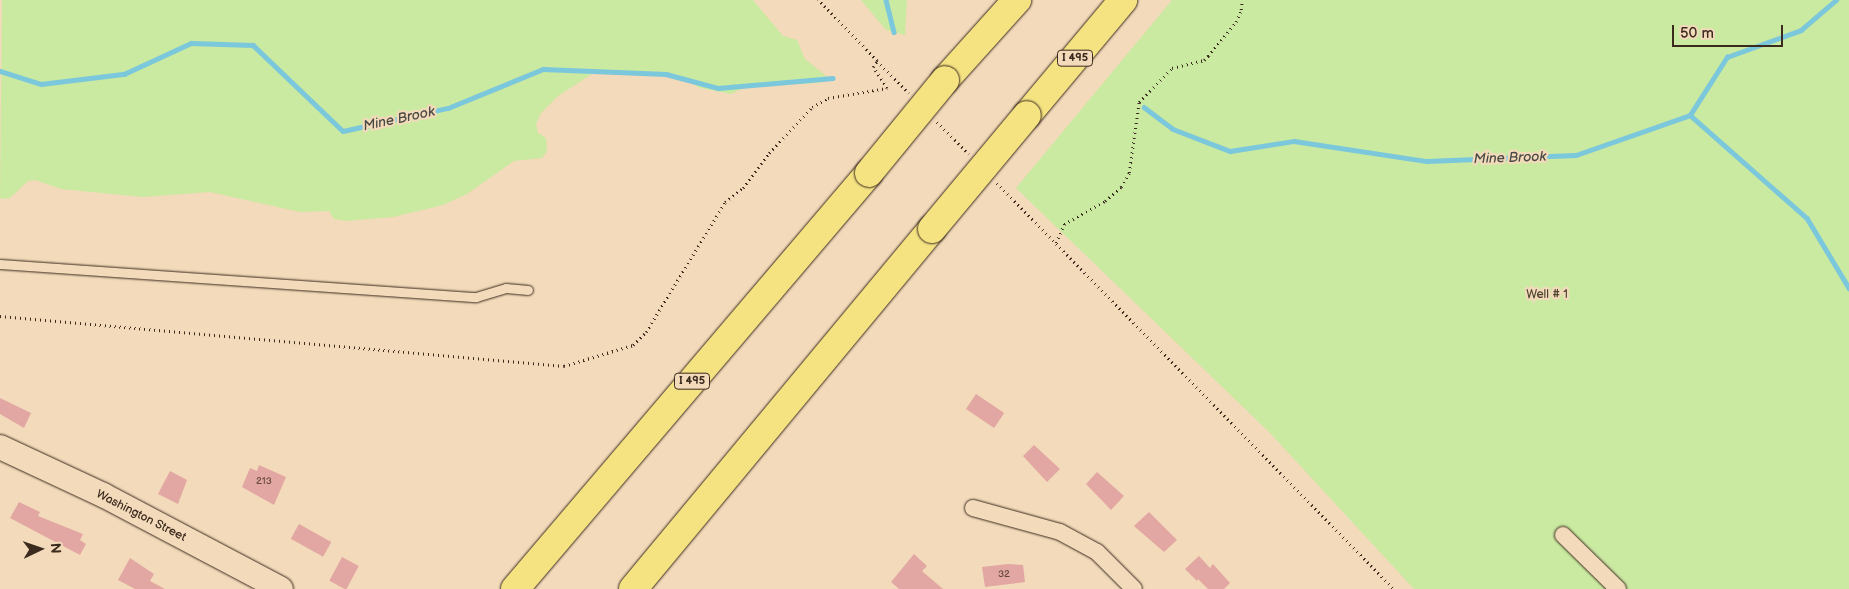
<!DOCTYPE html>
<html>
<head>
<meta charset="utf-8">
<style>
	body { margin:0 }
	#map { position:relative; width:1849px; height:589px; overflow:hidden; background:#f2daba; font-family:"Balsamiq Sans",sans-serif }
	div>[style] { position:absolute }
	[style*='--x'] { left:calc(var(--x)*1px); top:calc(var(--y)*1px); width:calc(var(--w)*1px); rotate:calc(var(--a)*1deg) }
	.green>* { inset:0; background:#cae9a1 }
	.stream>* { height:4.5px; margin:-2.25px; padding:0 2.25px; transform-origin:2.25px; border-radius:2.25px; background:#7bc7db }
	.building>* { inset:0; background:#e2a7a2; transform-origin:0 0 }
	.path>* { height:2.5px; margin-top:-1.25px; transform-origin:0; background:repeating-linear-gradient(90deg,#3b2a1e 0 1px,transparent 0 5px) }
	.roads { filter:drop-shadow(0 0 1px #3b2a1e) drop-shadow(0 0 1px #3b2a1e) }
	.lane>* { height:9px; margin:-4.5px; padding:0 4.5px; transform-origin:4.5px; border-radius:4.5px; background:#f2daba }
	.street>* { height:16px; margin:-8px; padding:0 8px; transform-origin:8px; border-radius:8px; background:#f2daba }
	.secondary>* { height:24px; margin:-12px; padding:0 12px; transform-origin:12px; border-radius:12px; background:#f2daba }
	.highway>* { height:28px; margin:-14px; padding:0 14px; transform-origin:14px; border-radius:14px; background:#f5e382 }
	.bridges { filter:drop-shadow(0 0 1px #3b2a1e) drop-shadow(0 0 1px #3b2a1e) }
	.highway-bridge>* { height:28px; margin:-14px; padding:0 14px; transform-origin:14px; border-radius:14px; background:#f5e382 }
	span { translate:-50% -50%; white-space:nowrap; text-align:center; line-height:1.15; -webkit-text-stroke:4.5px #f2daba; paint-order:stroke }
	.number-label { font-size:10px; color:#65493f }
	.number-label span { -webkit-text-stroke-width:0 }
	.shield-label span { padding:1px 4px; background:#f2daba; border:1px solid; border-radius:4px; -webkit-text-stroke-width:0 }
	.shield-label { font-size:11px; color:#3b2a1e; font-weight:700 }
	.park-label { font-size:12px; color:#504732 }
	.street-label { font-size:12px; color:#3b2a1e }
	.water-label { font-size:14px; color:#484944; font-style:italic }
	.north { position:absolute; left:15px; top:524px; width:50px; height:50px; -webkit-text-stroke:4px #f2daba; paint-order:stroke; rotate:87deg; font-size:14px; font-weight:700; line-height:20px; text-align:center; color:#3b2a1e }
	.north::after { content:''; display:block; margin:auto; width:18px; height:22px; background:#3b2a1e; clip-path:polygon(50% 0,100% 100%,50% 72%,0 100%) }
	.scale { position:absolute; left:1672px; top:25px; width:111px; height:22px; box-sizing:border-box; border:2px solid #3b2a1e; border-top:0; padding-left:6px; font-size:15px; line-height:18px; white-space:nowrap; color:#3b2a1e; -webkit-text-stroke:4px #f2daba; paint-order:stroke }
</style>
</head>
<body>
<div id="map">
	<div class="green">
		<div style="clip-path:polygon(2px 0,753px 0,783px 36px,797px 40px,805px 59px,826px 76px,823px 82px,805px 84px,753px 83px,731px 94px,700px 88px,681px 77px,631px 72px,592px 74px,558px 96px,541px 113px,536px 124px,538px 133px,546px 138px,547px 151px,542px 158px,514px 161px,467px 194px,443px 205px,393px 217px,346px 221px,334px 219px,329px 211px,300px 212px,210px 192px,143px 197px,61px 189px,35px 180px,28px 181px,10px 198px,3px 199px,0 198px)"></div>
		<div style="clip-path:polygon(861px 0,907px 0,905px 35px,886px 30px)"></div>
		<div style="clip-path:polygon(1172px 0,1849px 0,1849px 589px,1414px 589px,1270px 433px,1016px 188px)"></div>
	</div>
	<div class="stream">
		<div style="--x:886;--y:0;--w:33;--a:76"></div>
		<div style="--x:0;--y:71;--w:43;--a:17.6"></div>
		<div style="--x:41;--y:84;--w:84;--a:-6.9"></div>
		<div style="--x:124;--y:74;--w:74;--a:-24.8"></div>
		<div style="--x:191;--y:43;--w:62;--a:1.8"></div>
		<div style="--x:253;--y:45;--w:124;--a:43.7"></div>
		<div style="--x:343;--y:131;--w:107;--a:-12.4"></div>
		<div style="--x:448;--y:108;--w:103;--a:-22.3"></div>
		<div style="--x:543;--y:69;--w:123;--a:2.3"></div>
		<div style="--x:666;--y:74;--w:54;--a:15.1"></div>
		<div style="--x:718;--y:88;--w:115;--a:-5"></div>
		<div style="--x:1144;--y:107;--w:36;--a:37"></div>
		<div style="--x:1173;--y:129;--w:61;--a:21.1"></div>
		<div style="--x:1230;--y:151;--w:65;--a:-8.9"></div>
		<div style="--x:1294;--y:141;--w:134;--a:8.6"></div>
		<div style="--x:1427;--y:161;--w:149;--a:-2.3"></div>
		<div style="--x:1576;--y:155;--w:121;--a:-19.3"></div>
		<div style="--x:1690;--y:115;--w:69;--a:-57.5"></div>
		<div style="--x:1727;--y:57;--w:79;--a:-20"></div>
		<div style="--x:1801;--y:30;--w:46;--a:-40.6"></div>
		<div style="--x:1690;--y:115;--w:156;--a:41.4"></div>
		<div style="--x:1807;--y:218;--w:82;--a:59"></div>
	</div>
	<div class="building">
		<div style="left:976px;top:394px;width:34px;height:18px;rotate:34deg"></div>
		<div style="clip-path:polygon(0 398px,31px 413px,24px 428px,0 414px)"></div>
		<div style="clip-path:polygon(1034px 445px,1060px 469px,1047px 482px,1023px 456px)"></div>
		<div style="clip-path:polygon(259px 465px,286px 477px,274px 505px,242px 487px,250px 468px,257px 471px)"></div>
		<div style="clip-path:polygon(170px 471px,187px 480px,178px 504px,158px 494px)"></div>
		<div style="clip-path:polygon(1097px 472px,1124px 496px,1111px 510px,1086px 484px)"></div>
		<div style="clip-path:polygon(19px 502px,40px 512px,38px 516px,83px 534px,80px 540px,86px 544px,80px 555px,10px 518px)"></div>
		<div style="clip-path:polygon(1149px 512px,1177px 540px,1164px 552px,1134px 526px)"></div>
		<div style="left:299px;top:524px;width:37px;height:17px;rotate:29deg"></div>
		<div style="clip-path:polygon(914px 554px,927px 566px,922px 571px,943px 589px,899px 589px,891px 582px)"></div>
		<div style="clip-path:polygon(1199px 556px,1210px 568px,1213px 564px,1230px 583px,1224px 589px,1208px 589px,1198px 579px,1197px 581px,1185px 569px)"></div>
		<div style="left:342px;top:557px;width:19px;height:27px;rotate:28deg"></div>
		<div style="clip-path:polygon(130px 558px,154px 574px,150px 581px,165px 589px,135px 589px,118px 580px)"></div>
		<div style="clip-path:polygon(1008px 564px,1023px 565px,1025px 582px,985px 587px,982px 567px)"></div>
	</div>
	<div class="path">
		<div style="--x:877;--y:61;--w:45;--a:45"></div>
		<div style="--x:937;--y:122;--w:45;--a:45"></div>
		<div style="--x:997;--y:183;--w:568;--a:45.64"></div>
		<div style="--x:1056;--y:243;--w:21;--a:-67"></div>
		<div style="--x:1064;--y:224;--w:47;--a:-29.3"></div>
		<div style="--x:1105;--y:201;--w:21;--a:-41"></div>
		<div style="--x:1121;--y:187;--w:16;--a:-60"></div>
		<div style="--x:1129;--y:173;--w:72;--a:-82"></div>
		<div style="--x:1139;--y:102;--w:47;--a:-45.9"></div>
		<div style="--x:1172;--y:68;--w:33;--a:-14"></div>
		<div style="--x:1204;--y:60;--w:6;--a:-45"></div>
		<div style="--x:1208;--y:56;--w:44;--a:-50.5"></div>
		<div style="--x:1236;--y:22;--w:13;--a:-67"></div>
		<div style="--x:1241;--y:10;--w:10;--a:-84"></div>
		<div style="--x:0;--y:316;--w:566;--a:5.07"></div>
		<div style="--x:564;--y:366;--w:72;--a:-16.9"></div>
		<div style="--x:633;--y:345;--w:18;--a:-45"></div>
		<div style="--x:646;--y:332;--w:152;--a:-58.7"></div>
		<div style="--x:725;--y:202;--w:23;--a:-38"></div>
		<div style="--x:743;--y:188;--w:44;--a:-53.4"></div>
		<div style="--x:769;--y:153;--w:63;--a:-46.9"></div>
		<div style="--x:812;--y:107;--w:18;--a:-29"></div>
		<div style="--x:828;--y:98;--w:60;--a:-9.6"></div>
		<div style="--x:887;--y:88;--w:25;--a:-124"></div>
		<div style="--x:873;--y:67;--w:7;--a:-56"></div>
		<div style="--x:877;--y:61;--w:85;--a:-134"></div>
	</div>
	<div class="roads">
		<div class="lane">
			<div style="--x:0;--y:264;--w:477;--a:4"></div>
			<div style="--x:476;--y:297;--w:31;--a:-17"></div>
			<div style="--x:506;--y:288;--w:22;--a:5"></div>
		</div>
		<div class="street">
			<div style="--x:973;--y:508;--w:90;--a:15.4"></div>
			<div style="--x:1060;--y:532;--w:42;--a:28.4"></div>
			<div style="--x:1097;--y:552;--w:52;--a:45"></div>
			<div style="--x:1563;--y:535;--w:77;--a:44.5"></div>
		</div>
		<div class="secondary">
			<div style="--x:0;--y:447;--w:114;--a:25"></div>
			<div style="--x:103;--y:495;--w:201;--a:27.8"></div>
		</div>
		<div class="highway">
			<div style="--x:945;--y:80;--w:108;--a:-48"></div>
			<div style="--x:1027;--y:115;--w:150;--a:-50.1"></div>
			<div style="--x:515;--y:589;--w:546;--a:-49.6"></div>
			<div style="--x:633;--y:589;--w:468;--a:-50.3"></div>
		</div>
	</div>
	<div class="bridges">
		<div class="highway-bridge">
			<div style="--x:869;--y:173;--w:120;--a:-50.7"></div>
			<div style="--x:932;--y:229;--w:148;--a:-50.2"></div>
		</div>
	</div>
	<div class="number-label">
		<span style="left:264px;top:482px">213</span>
		<span style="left:1004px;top:575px">32</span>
	</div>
	<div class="shield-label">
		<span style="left:1075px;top:58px">I 495</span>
		<span style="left:692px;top:381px">I 495</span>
	</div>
	<div class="park-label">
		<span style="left:1547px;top:295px">Well # 1</span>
	</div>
	<div class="street-label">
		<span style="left:141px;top:516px;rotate:27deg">Washington Street</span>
	</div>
	<div class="water-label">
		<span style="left:399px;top:119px;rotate:-12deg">Mine Brook</span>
		<span style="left:1510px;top:158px;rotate:-2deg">Mine Brook</span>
	</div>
	<div class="north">N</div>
	<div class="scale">50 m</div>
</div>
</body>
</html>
